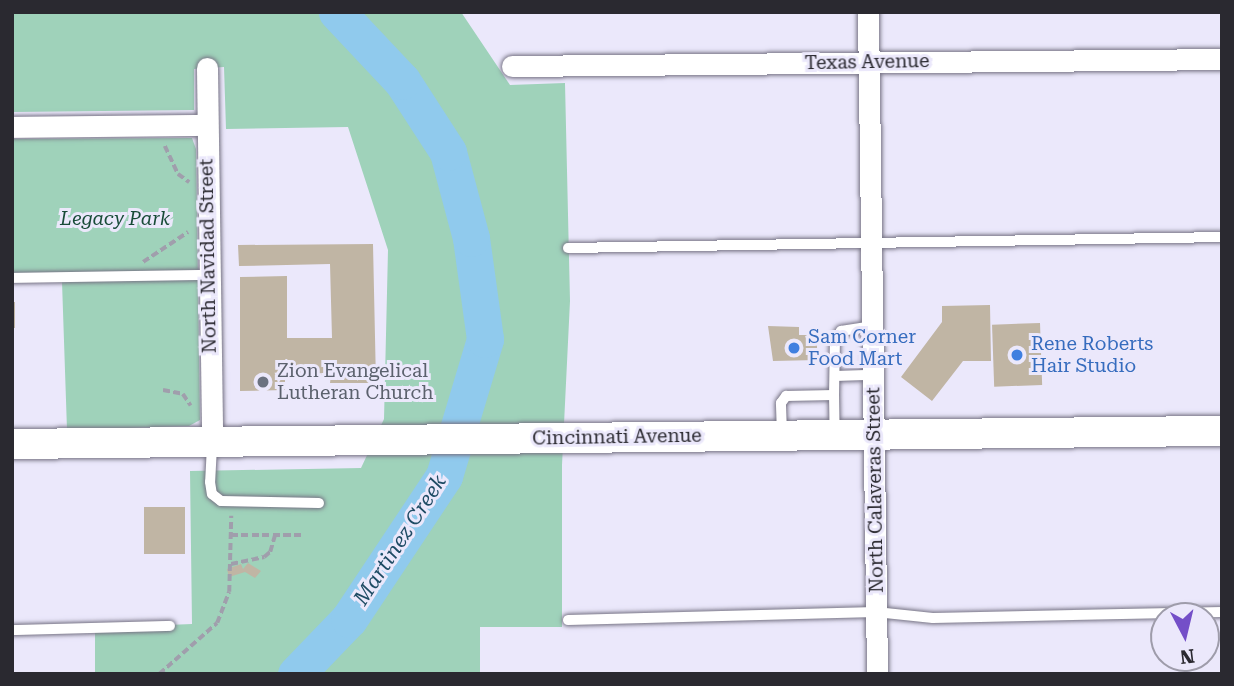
<!DOCTYPE html>
<html>
<head>
<meta charset="utf-8">
<style>
	body { margin:0 }
	#map { position:relative; width:1234px; height:686px; overflow:hidden; background:#ebe8fb; font-family:"Roboto Serif",serif }
	div>[style] { position:absolute }
	[style*='--x'] { left:calc(var(--x)*1px); top:calc(var(--y)*1px); width:calc(var(--w)*1px); rotate:calc(var(--a)*1deg) }
	.green>* { inset:0; background:#9fd2ba }
	.river>* { height:37px; margin:-18.5px; padding:0 18.5px; transform-origin:18.5px; border-radius:18.5px; background:#90caed }
	.building>* { inset:0; background:#c0b5a4; transform-origin:0 0 }
	.path>* { height:3.5px; margin-top:-1.75px; transform-origin:0; background:repeating-linear-gradient(90deg,#a09eac 0 7px,transparent 0 10.5px) }
	.roads { filter:drop-shadow(0 0 2px #777485) drop-shadow(0 0 2px #777485) }
	.lane>* { height:10px; margin:-5px; padding:0 5px; transform-origin:5px; border-radius:5px; background:#fff }
	.street>* { height:21px; margin:-10.5px; padding:0 10.5px; transform-origin:10.5px; border-radius:10.5px; background:#fff }
	.secondary>* { height:30px; margin:-15px; padding:0 15px; transform-origin:15px; border-radius:15px; background:#fff }
	.dots>* { width:19px; height:19px; translate:-50% -50%; box-sizing:border-box; border:4px solid #ebe8fb; border-radius:50% }
	span { translate:-50% -50%; white-space:nowrap; text-align:center; line-height:1.15; -webkit-text-stroke:6px #ebe8fb; paint-order:stroke }
	.street-label { font-size:19px; color:#2a2930 }
	.park-label { font-size:19px; color:#184b38; font-style:italic }
	.shop-label { font-size:19px; color:#366cbe }
	.left { translate:0 -50%; text-align:left }
	.worship-label { font-size:19px; color:#5b616d }
	.water-label { font-size:21px; color:#1e4b64; font-style:italic }
	.frame { position:absolute; inset:0; border:14px solid #2a2930; pointer-events:none }
	.north { position:absolute; left:1150px; top:602px; width:70px; height:70px; box-sizing:border-box; background:#ebe8fb; border:2px solid #9e9caa; border-radius:50%; rotate:173deg; font-size:19px; font-weight:700; line-height:28px; text-align:center; color:#2a2930 }
	.north::after { content:''; display:block; margin:auto; width:24px; height:32px; background:#744fc8; clip-path:polygon(50% 0,100% 100%,50% 72%,0 100%) }
</style>
</head>
<body>
<div id="map">
	<div class="green">
		<div style="clip-path:polygon(12px 12px,461px 12px,510px 85px,565px 83px,570px 301px,562px 465px,562px 627px,480px 627px,480px 674px,95px 674px,95px 628px,192px 624px,190px 471px,361px 468px,384px 419px,388px 250px,348px 127px,226px 129px,224px 67px,194px 69px,194px 110px,12px 112px)"></div>
		<div style="clip-path:polygon(192px 138px,196px 149px,200px 420px,189px 426px,67px 430px,62px 282px,12px 282px,12px 139px)"></div>
	</div>
	<div class="river">
		<div style="--x:296;--y:674;--w:76;--a:-46.1"></div>
		<div style="--x:349;--y:619;--w:172;--a:-56.4"></div>
		<div style="--x:444;--y:476;--w:143;--a:-73.3"></div>
		<div style="--x:485;--y:339;--w:102;--a:-97.9"></div>
		<div style="--x:471;--y:238;--w:89;--a:-105"></div>
		<div style="--x:448;--y:152;--w:85;--a:-122.9"></div>
		<div style="--x:402;--y:81;--w:95;--a:-133.3"></div>
	</div>
	<div class="building">
		<div style="clip-path:polygon(373px 244px,376px 383px,330px 383px,331px 375px,285px 374px,285px 390px,240px 391px,240px 277px,287px 276px,287px 338px,332px 338px,330px 264px,239px 266px,238px 245px)"></div>
		<div style="left:12px;top:302px;width:3px;height:26px"></div>
		<div style="clip-path:polygon(990px 305px,991px 361px,963px 361px,932px 401px,901px 377px,942px 322px,942px 306px)"></div>
		<div style="left:1040px;top:323px;width:62px;height:48px;rotate:88deg"></div>
		<div style="clip-path:polygon(768px 326px,799px 327px,799px 335px,817px 335px,817px 360px,773px 361px)"></div>
		<div style="left:144px;top:507px;width:41px;height:47px"></div>
		<div style="clip-path:polygon(248px 563px,261px 571px,255px 578px,245px 572px,229px 577px,227px 569px,241px 564px,243px 569px)"></div>
	</div>
	<div class="path">
		<div style="--x:165;--y:146;--w:31;--a:65"></div>
		<div style="--x:178;--y:174;--w:14;--a:36"></div>
		<div style="--x:143;--y:262;--w:54;--a:-33.7"></div>
		<div style="--x:163;--y:390;--w:20;--a:11"></div>
		<div style="--x:183;--y:394;--w:14;--a:56"></div>
		<div style="--x:231;--y:535;--w:70;--a:0"></div>
		<div style="--x:231;--y:564;--w:34;--a:-12"></div>
		<div style="--x:264;--y:557;--w:8;--a:-40"></div>
		<div style="--x:270;--y:552;--w:18;--a:-74"></div>
		<div style="--x:159;--y:674;--w:77;--a:-41.3"></div>
		<div style="--x:217;--y:623;--w:33;--a:-69"></div>
		<div style="--x:229;--y:592;--w:76;--a:-88.5"></div>
	</div>
	<div class="roads">
		<div class="lane">
			<div style="--x:568;--y:248;--w:654;--a:-0.96"></div>
			<div style="--x:12;--y:278;--w:197;--a:-0.9"></div>
			<div style="--x:835;--y:376;--w:38;--a:-2"></div>
			<div style="--x:834;--y:395;--w:55;--a:-89"></div>
			<div style="--x:835;--y:340;--w:11;--a:-56"></div>
			<div style="--x:841;--y:331;--w:31;--a:-9"></div>
			<div style="--x:782;--y:434;--w:31;--a:-92"></div>
			<div style="--x:781;--y:403;--w:9;--a:-54"></div>
			<div style="--x:786;--y:396;--w:48;--a:-1.2"></div>
			<div style="--x:834;--y:395;--w:39;--a:89"></div>
			<div style="--x:212;--y:446;--w:36;--a:93"></div>
			<div style="--x:210;--y:482;--w:12;--a:81"></div>
			<div style="--x:212;--y:494;--w:11;--a:38"></div>
			<div style="--x:221;--y:501;--w:98;--a:1.2"></div>
			<div style="--x:568;--y:620;--w:308;--a:-1.5"></div>
			<div style="--x:876;--y:612;--w:57;--a:6"></div>
			<div style="--x:933;--y:618;--w:289;--a:-1.2"></div>
			<div style="--x:12;--y:630;--w:158;--a:-1.5"></div>
		</div>
		<div class="street">
			<div style="--x:868;--y:12;--w:662;--a:89.22"></div>
			<div style="--x:512;--y:66;--w:710;--a:-0.56"></div>
			<div style="--x:207;--y:68;--w:376;--a:89.2"></div>
			<div style="--x:12;--y:127;--w:194;--a:-0.6"></div>
		</div>
		<div class="secondary">
			<div style="--x:12;--y:444;--w:1210;--a:-0.62"></div>
		</div>
	</div>
	<div class="dots">
		<div style="left:794px;top:348px;background:#3f7fe0"></div>
		<div style="left:1017px;top:355px;background:#3f7fe0"></div>
		<div style="left:263px;top:382px;background:#6b7280"></div>
	</div>
	<div class="street-label">
		<span style="left:867px;top:62px;rotate:-1deg">Texas Avenue</span>
		<span style="left:208px;top:256px;rotate:-91deg">North Navidad Street</span>
		<span style="left:617px;top:437px;rotate:-1deg">Cincinnati Avenue</span>
		<span style="left:875px;top:490px;rotate:-91deg">North Calaveras Street</span>
	</div>
	<div class="park-label">
		<span style="left:115px;top:219px">Legacy Park</span>
	</div>
	<div class="shop-label">
		<span class="left" style="left:808px;top:348px">Sam Corner<br>Food Mart</span>
		<span class="left" style="left:1031px;top:355px">Rene Roberts<br>Hair Studio</span>
	</div>
	<div class="worship-label">
		<span class="left" style="left:277px;top:382px">Zion Evangelical<br>Lutheran Church</span>
	</div>
	<div class="water-label">
		<span style="left:400px;top:540px;rotate:-57deg">Martinez Creek</span>
	</div>
	<div class="frame"></div>
	<div class="north">N</div>
</div>
</body>
</html>
